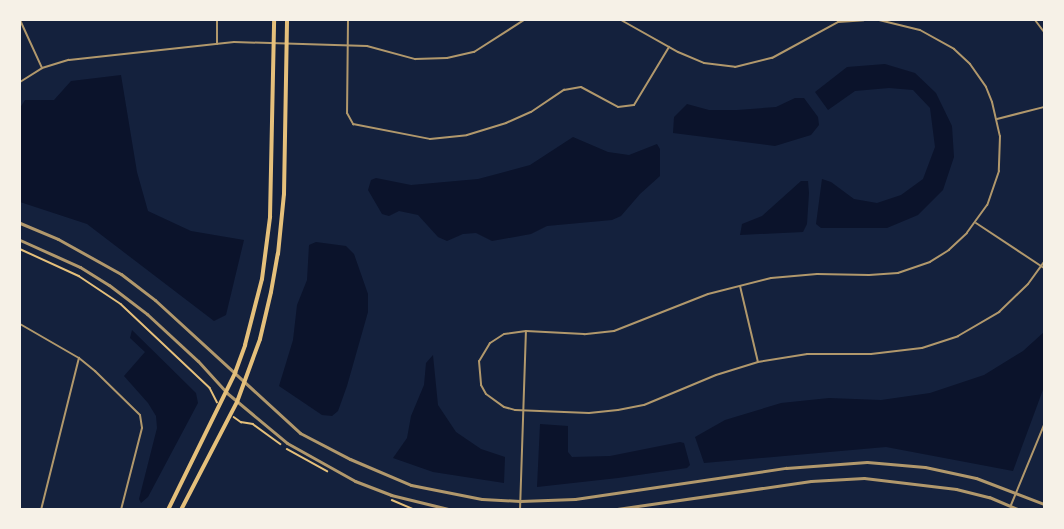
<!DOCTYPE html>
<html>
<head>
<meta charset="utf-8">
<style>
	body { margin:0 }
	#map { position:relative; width:1064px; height:529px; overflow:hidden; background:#14213d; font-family:Mulish,sans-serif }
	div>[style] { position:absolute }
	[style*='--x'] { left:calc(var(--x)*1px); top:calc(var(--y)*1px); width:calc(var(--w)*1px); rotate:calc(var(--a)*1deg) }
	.water>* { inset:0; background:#0b132b }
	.path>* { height:1.5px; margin:-0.75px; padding:0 0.75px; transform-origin:0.75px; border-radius:0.75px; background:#e5c07b }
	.minor>* { height:2px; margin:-1px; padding:0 1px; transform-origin:1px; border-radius:1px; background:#b1986c }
	.tertiary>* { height:3px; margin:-1.5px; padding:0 1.5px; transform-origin:1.5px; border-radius:1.5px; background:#b1986c }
	.secondary>* { height:4px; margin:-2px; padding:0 2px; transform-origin:2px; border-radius:2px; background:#e5c07b }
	span { translate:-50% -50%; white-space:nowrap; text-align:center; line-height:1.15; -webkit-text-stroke:6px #f6f1e7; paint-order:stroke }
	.frame { position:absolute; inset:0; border:21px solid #f6f1e7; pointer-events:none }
</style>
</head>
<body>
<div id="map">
	<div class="water">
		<div style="clip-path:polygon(885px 64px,915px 73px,936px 93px,952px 126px,954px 157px,943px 190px,918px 215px,887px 228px,821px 228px,816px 224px,822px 179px,831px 182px,854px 199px,877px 203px,901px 195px,923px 179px,935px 147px,930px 108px,913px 90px,889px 88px,855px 91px,828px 110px,815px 92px,847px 67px)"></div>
		<div style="clip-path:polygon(121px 75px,137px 172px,148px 211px,191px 231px,244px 240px,226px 315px,214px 321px,87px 224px,20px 202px,20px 108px,25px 100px,54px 100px,71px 81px)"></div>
		<div style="clip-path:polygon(795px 98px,804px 98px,818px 117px,819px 125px,811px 135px,775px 146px,673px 133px,674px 117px,687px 104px,709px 110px,737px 110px,776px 107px)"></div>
		<div style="clip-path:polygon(573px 137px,608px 152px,629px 155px,657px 144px,660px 149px,660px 176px,640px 194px,621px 216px,612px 220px,547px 226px,531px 234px,492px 241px,476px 233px,463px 234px,447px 241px,438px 237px,418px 215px,399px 211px,389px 216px,382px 214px,368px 190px,371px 180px,376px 178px,411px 185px,478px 179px,530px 165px)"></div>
		<div style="clip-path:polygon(801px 181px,808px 181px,809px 193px,807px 224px,803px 232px,740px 235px,742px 224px,762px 216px)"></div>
		<div style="clip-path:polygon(316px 242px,346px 246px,354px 254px,368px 294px,368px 312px,347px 386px,338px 411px,332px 416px,322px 415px,279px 386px,293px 340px,297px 305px,307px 280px,309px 245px)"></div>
		<div style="clip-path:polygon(132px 330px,196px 393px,198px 403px,148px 497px,141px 503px,139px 499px,157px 428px,156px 416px,148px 403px,124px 376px,145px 352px,130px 338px)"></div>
		<div style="clip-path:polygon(1044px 332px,1044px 387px,1013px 471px,886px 447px,704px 463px,695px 437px,725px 420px,781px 403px,829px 398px,881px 400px,930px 393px,984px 375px,1023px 351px)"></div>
		<div style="clip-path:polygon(433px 355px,438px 405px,456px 432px,481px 449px,505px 457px,504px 483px,433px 472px,393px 458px,407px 438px,411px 416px,424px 385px,426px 363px)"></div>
		<div style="clip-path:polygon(540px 424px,568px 426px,568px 452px,572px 457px,610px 456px,680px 442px,684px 443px,690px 465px,687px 468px,618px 478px,537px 487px)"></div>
	</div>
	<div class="path">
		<div style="--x:20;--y:249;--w:65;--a:24.6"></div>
		<div style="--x:79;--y:276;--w:50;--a:33.7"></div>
		<div style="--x:121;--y:304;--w:122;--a:43.3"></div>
		<div style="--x:210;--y:388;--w:16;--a:63"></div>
		<div style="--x:234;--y:417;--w:9;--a:36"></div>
		<div style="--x:241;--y:422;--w:12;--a:9"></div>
		<div style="--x:253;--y:424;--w:34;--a:36"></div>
		<div style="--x:287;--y:449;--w:46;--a:28.8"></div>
		<div style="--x:392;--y:500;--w:26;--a:23"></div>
	</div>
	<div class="minor">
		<div style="--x:20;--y:20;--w:53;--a:65.4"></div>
		<div style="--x:348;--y:20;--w:93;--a:90.6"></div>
		<div style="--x:347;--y:113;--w:13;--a:61"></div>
		<div style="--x:353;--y:124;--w:78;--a:11"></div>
		<div style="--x:430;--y:139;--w:37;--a:-6"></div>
		<div style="--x:467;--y:135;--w:41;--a:-17.1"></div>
		<div style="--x:506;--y:123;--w:27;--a:-24"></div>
		<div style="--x:531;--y:112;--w:40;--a:-34"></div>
		<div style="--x:564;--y:90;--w:17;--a:-10"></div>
		<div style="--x:581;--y:87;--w:42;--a:28.4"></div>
		<div style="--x:618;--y:107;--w:16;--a:-7"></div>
		<div style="--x:634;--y:105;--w:68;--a:-58.9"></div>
		<div style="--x:621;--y:20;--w:65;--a:29.3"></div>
		<div style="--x:678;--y:52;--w:28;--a:23"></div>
		<div style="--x:704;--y:63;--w:31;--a:7"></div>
		<div style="--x:735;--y:67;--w:38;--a:-14"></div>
		<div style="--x:772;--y:58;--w:75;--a:-28.6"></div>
		<div style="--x:838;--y:22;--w:26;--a:-4"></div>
		<div style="--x:879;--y:20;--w:42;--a:13.7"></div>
		<div style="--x:920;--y:30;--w:39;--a:29"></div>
		<div style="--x:954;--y:49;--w:22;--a:43"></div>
		<div style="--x:970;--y:64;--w:28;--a:55"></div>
		<div style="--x:986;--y:87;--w:16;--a:68"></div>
		<div style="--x:992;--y:102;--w:35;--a:77"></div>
		<div style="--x:1000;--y:136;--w:35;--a:92"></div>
		<div style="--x:999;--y:171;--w:36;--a:109"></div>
		<div style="--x:987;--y:205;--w:34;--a:126"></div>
		<div style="--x:967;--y:233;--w:25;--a:137"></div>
		<div style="--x:949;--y:250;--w:22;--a:148"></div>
		<div style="--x:930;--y:262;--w:34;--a:161"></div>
		<div style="--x:898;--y:273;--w:29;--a:176"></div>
		<div style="--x:869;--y:275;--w:52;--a:-178.9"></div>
		<div style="--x:817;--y:274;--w:46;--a:175"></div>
		<div style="--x:771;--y:278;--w:65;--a:165.7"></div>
		<div style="--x:708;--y:294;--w:101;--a:158.5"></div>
		<div style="--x:614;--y:331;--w:30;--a:174"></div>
		<div style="--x:584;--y:334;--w:58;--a:-177"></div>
		<div style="--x:526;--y:331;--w:22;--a:172"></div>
		<div style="--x:504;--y:334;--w:17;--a:147"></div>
		<div style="--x:490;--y:343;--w:21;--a:121"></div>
		<div style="--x:479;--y:361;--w:24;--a:85"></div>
		<div style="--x:481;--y:385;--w:10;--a:61"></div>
		<div style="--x:486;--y:394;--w:22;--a:36"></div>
		<div style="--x:504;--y:407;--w:11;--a:15"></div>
		<div style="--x:515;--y:410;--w:74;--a:2.3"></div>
		<div style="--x:589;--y:413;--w:29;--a:-6"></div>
		<div style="--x:618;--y:410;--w:26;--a:-11"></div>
		<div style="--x:644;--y:405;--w:78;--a:-22.6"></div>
		<div style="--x:716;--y:375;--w:44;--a:-17.2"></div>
		<div style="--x:758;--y:362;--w:50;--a:-9.3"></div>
		<div style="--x:807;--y:354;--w:64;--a:0"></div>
		<div style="--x:871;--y:354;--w:51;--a:-6.7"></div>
		<div style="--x:922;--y:348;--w:38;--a:-18"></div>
		<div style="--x:958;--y:336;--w:48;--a:-30.3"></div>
		<div style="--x:999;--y:312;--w:40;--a:-44"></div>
		<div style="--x:1028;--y:284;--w:27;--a:-54"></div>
		<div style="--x:1035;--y:20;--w:15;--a:53"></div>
		<div style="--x:217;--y:44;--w:24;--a:-90"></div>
		<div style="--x:20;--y:82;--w:26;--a:-32"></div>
		<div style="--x:42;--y:68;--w:28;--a:-17"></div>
		<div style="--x:69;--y:60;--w:166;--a:-6.2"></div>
		<div style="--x:234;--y:42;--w:133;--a:1.7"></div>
		<div style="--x:367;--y:46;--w:50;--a:15.2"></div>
		<div style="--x:415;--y:59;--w:32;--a:-2"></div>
		<div style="--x:447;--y:58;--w:28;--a:-13"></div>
		<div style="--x:474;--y:52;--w:59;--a:-32.6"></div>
		<div style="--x:997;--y:119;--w:49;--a:-14.3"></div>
		<div style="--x:976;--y:223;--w:82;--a:33.5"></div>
		<div style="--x:740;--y:286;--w:78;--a:76.7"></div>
		<div style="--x:20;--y:324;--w:68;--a:30"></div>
		<div style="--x:79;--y:358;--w:21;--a:39"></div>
		<div style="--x:95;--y:371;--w:63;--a:44.4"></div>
		<div style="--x:140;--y:415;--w:13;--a:81"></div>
		<div style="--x:142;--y:428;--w:85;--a:104.4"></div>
		<div style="--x:1011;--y:505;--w:87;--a:-67.6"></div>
		<div style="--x:41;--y:510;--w:157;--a:-76"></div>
		<div style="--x:520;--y:510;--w:179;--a:-88.1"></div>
	</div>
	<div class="tertiary">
		<div style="--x:20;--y:223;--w:41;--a:22.8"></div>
		<div style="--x:58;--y:239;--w:72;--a:29.1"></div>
		<div style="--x:121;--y:274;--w:43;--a:37.4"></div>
		<div style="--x:155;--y:300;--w:197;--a:42.5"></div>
		<div style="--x:300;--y:433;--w:56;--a:27.5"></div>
		<div style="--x:350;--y:459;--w:66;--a:23.1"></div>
		<div style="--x:411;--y:485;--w:72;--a:11.2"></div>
		<div style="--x:482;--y:499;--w:38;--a:3"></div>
		<div style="--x:520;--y:501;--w:55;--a:-2.1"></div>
		<div style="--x:575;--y:499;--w:213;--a:-8.4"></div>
		<div style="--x:786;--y:468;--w:81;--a:-4.2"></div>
		<div style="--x:867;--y:462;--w:58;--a:4.9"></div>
		<div style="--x:925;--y:467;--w:52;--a:12.2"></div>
		<div style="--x:976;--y:478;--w:73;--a:20.9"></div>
		<div style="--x:20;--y:240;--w:66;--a:24.2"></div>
		<div style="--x:80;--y:267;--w:34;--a:32"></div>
		<div style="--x:109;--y:285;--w:48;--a:37.3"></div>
		<div style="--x:147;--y:314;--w:69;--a:42.7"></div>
		<div style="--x:198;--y:361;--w:43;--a:47.8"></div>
		<div style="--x:227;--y:393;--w:78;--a:39.8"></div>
		<div style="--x:287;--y:443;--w:78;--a:29.2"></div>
		<div style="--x:355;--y:481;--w:39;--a:21"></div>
		<div style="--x:391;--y:495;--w:63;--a:13.8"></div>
		<div style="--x:610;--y:510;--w:203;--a:-8.2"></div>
		<div style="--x:811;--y:481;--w:53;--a:-3.2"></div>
		<div style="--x:864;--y:478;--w:93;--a:6.8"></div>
		<div style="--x:956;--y:489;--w:34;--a:14"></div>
		<div style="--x:989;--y:497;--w:34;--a:23"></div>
	</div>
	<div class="secondary">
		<div style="--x:168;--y:510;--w:153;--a:-63.9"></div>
		<div style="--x:235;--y:373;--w:30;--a:-70"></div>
		<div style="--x:245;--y:345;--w:68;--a:-75.6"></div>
		<div style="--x:262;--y:279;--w:63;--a:-82.6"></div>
		<div style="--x:270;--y:217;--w:197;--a:-88.8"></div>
		<div style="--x:181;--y:510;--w:122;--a:-62.6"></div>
		<div style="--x:237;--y:402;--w:67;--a:-69.9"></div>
		<div style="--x:260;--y:339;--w:48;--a:-76.8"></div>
		<div style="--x:271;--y:292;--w:39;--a:-80"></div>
		<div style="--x:278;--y:254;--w:60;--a:-84.3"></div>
		<div style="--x:284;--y:194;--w:174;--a:-89"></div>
	</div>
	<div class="frame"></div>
</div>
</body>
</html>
